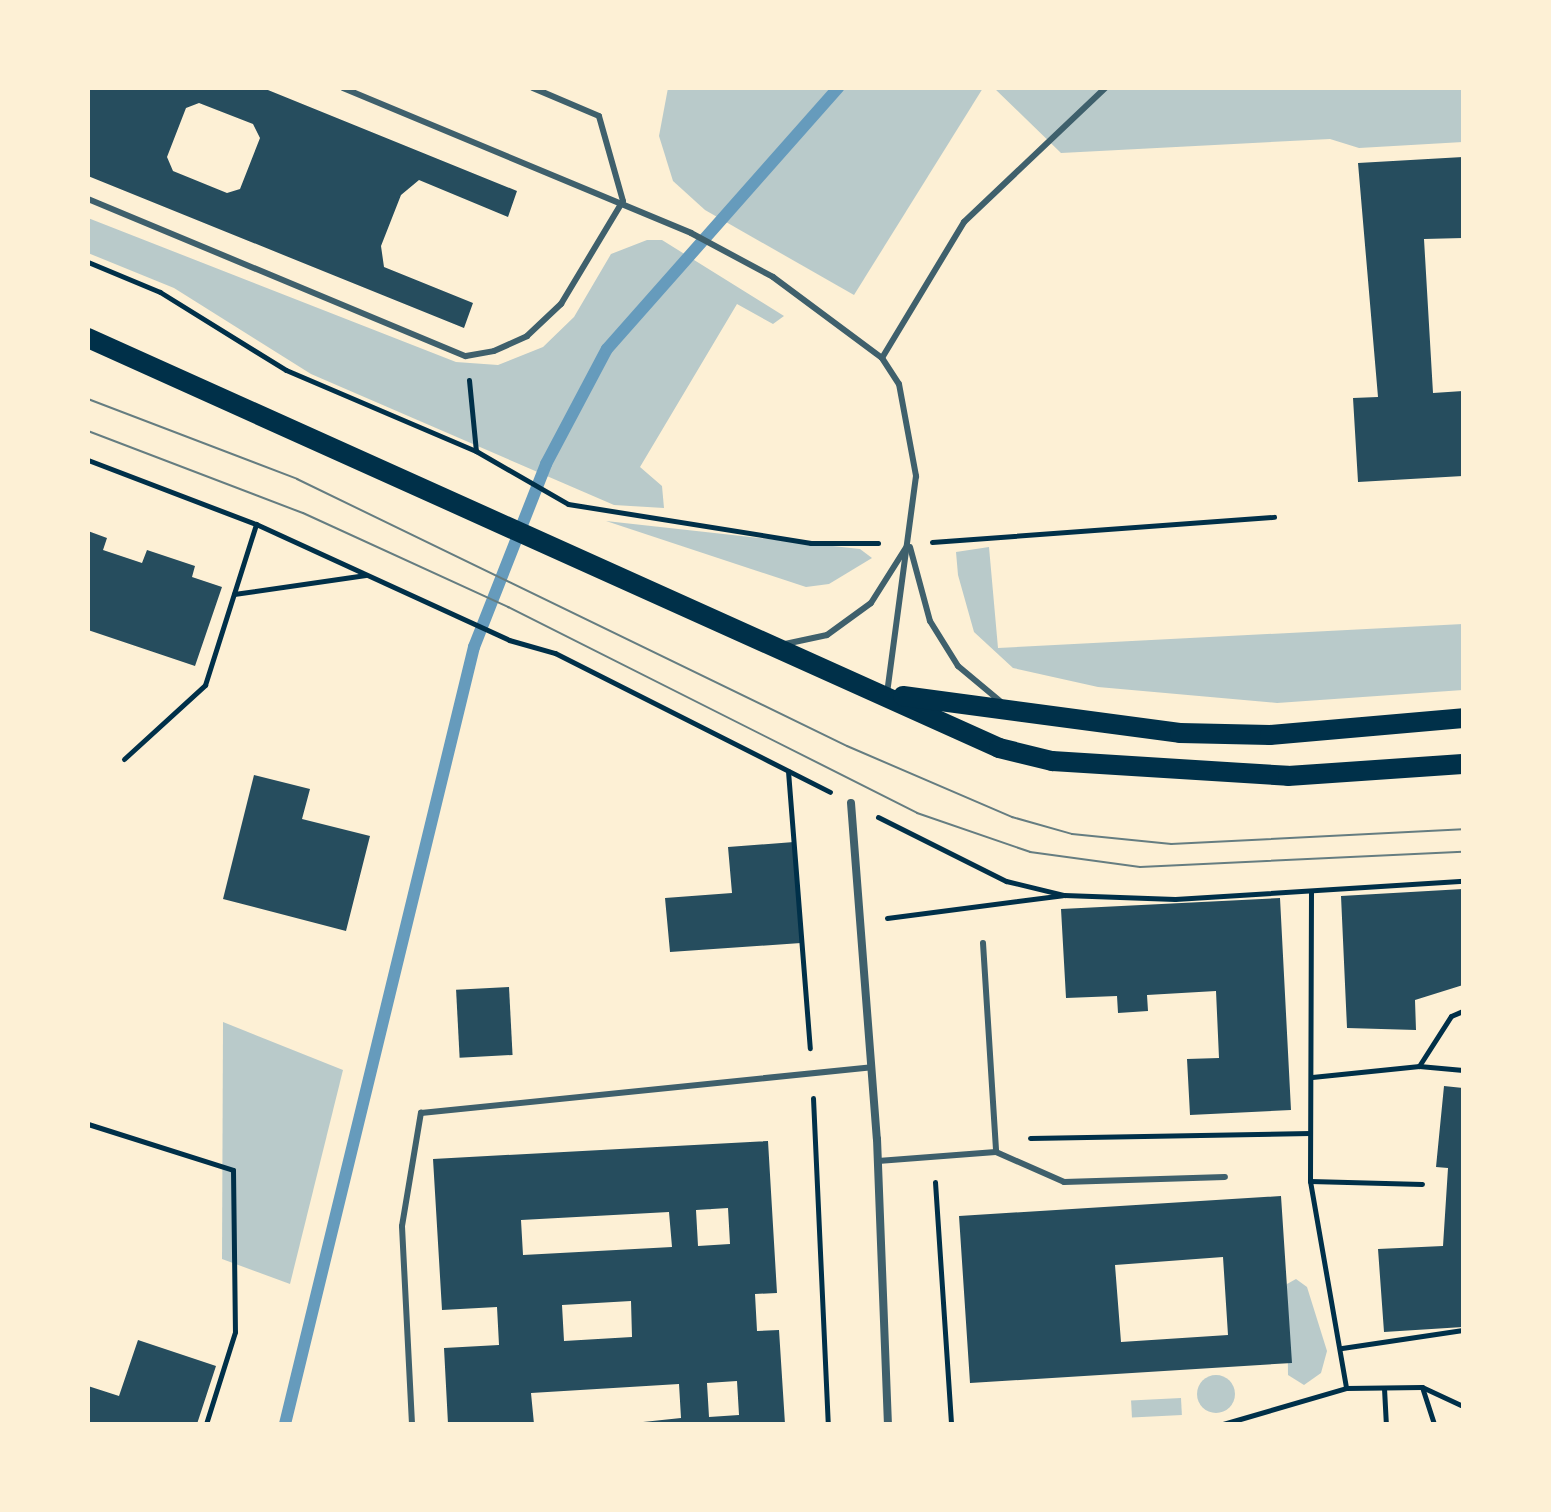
<!DOCTYPE html>
<html>
<head>
<meta charset="utf-8">
<style>
	body { margin:0 }
	#map { position:relative; width:1551px; height:1512px; overflow:hidden; background:#fdf0d5; font-family:"Titillium Web",sans-serif }
	div>[style] { position:absolute }
	[style*='--x'] { left:calc(var(--x)*1px); top:calc(var(--y)*1px); width:calc(var(--w)*1px); rotate:calc(var(--a)*1deg) }
	.green>* { inset:0; background:#b9caca; transform-origin:0 0 }
	.round { border-radius:50% }
	.stream>* { height:12px; margin:-6px; padding:0 6px; transform-origin:6px; border-radius:6px; background:#669bbc }
	.building>* { inset:0; background:#264d5e; transform-origin:0 0 }
	.path>* { height:5px; margin:-2.5px; padding:0 2.5px; transform-origin:2.5px; border-radius:2.5px; background:#003049 }
	.service>* { height:6px; margin:-3px; padding:0 3px; transform-origin:3px; border-radius:3px; background:#3f606c }
	.minor>* { height:8px; margin:-4px; padding:0 4px; transform-origin:4px; border-radius:4px; background:#3f606c }
	.primary>* { height:20px; margin:-10px; padding:0 10px; transform-origin:10px; border-radius:10px; background:#003049 }
	.tram>* { height:2px; margin:-1px; padding:0 1px; transform-origin:1px; border-radius:1px; background:#657d81 }
	span { translate:-50% -50%; white-space:nowrap; text-align:center; line-height:1.15; -webkit-text-stroke:8px #fdf0d5; paint-order:stroke }
	.frame { position:absolute; inset:0; border:90px solid #fdf0d5; pointer-events:none }
</style>
</head>
<body>
<div id="map">
	<div class="green">
		<div style="clip-path:polygon(668px 88px,983px 88px,854px 295px,705px 210px,673px 181px,659px 136px)"></div>
		<div style="clip-path:polygon(994px 88px,1463px 88px,1463px 142px,1359px 148px,1330px 139px,1061px 153px)"></div>
		<div style="clip-path:polygon(88px 218px,456px 362px,498px 365px,543px 347px,574px 317px,611px 254px,647px 240px,662px 240px,784px 316px,773px 324px,737px 304px,640px 467px,662px 486px,664px 508px,614px 505px,311px 374px,174px 288px,88px 253px)"></div>
		<div style="clip-path:polygon(606px 521px,860px 549px,872px 558px,829px 584px,806px 587px)"></div>
		<div style="clip-path:polygon(989px 547px,998px 648px,1463px 624px,1463px 690px,1277px 703px,1098px 687px,1013px 668px,974px 632px,958px 575px,956px 552px)"></div>
		<div style="clip-path:polygon(223px 1022px,343px 1070px,290px 1284px,222px 1259px)"></div>
		<div style="clip-path:polygon(1296px 1279px,1307px 1287px,1327px 1351px,1321px 1373px,1304px 1385px,1288px 1375px,1287px 1284px)"></div>
		<div class="round" style="left:1197px;top:1375px;width:38px;height:38px"></div>
		<div style="left:1181px;top:1398px;width:17px;height:50px;rotate:87deg"></div>
	</div>
	<div class="stream">
		<div style="--x:285;--y:1424;--w:800;--a:-76.33"></div>
		<div style="--x:474;--y:647;--w:197;--a:-68.5"></div>
		<div style="--x:546;--y:464;--w:130;--a:-62.1"></div>
		<div style="--x:607;--y:349;--w:349;--a:-48.5"></div>
	</div>
	<div class="building">
		<div style="clip-path:polygon(evenodd,88px 88px,263px 88px,517px 191px,508px 217px,419px 180px,401px 195px,381px 246px,384px 267px,473px 303px,464px 328px,88px 176px,88px 88px,199px 103px,253px 124px,260px 138px,240px 189px,227px 193px,173px 171px,167px 157px,186px 108px,199px 103px)"></div>
		<div style="clip-path:polygon(1463px 157px,1463px 238px,1424px 239px,1433px 393px,1463px 391px,1463px 476px,1358px 482px,1353px 398px,1378px 397px,1358px 163px)"></div>
		<div style="clip-path:polygon(88px 531px,107px 538px,103px 550px,142px 563px,147px 550px,195px 566px,192px 577px,222px 587px,195px 666px,88px 630px)"></div>
		<div style="clip-path:polygon(254px 775px,310px 789px,302px 819px,370px 836px,346px 931px,223px 899px)"></div>
		<div style="clip-path:polygon(794px 842px,801px 943px,670px 952px,665px 898px,732px 893px,728px 847px)"></div>
		<div style="clip-path:polygon(1463px 889px,1463px 985px,1415px 1000px,1416px 1030px,1347px 1028px,1341px 896px)"></div>
		<div style="clip-path:polygon(1280px 898px,1291px 1110px,1190px 1115px,1187px 1059px,1219px 1058px,1216px 991px,1147px 995px,1148px 1011px,1118px 1013px,1117px 996px,1066px 998px,1061px 909px)"></div>
		<div style="left:509px;top:987px;width:68px;height:53px;rotate:87deg"></div>
		<div style="clip-path:polygon(1444px 1086px,1463px 1088px,1463px 1327px,1384px 1332px,1378px 1249px,1443px 1246px,1448px 1168px,1436px 1167px)"></div>
		<div style="clip-path:polygon(evenodd,768px 1141px,777px 1293px,755px 1294px,757px 1331px,779px 1330px,785px 1424px,624px 1424px,681px 1418px,679px 1384px,531px 1393px,534px 1424px,448px 1424px,444px 1348px,499px 1345px,497px 1307px,442px 1310px,433px 1159px,768px 1141px,728px 1208px,730px 1244px,698px 1246px,696px 1210px,728px 1208px,768px 1141px,669px 1212px,672px 1247px,523px 1255px,521px 1220px,669px 1212px,768px 1141px,631px 1301px,632px 1337px,564px 1341px,562px 1305px,631px 1301px,768px 1141px,737px 1381px,739px 1415px,709px 1417px,707px 1383px,737px 1381px)"></div>
		<div style="clip-path:polygon(evenodd,1281px 1196px,1292px 1363px,970px 1383px,959px 1216px,1281px 1196px,1223px 1257px,1228px 1335px,1121px 1342px,1115px 1265px,1223px 1257px)"></div>
		<div style="clip-path:polygon(138px 1340px,216px 1366px,197px 1424px,88px 1424px,88px 1386px,119px 1396px)"></div>
	</div>
	<div class="path">
		<div style="--x:88;--y:262;--w:78;--a:22.6"></div>
		<div style="--x:160;--y:292;--w:148;--a:31.8"></div>
		<div style="--x:286;--y:370;--w:207;--a:23.1"></div>
		<div style="--x:476;--y:451;--w:106;--a:29.9"></div>
		<div style="--x:568;--y:504;--w:246;--a:9.1"></div>
		<div style="--x:811;--y:543;--w:67;--a:0"></div>
		<div style="--x:469;--y:380;--w:71;--a:84.4"></div>
		<div style="--x:88;--y:460;--w:180;--a:20.9"></div>
		<div style="--x:256;--y:524;--w:278;--a:24.6"></div>
		<div style="--x:509;--y:640;--w:48;--a:15.8"></div>
		<div style="--x:555;--y:653;--w:308;--a:26.8"></div>
		<div style="--x:932;--y:542;--w:343;--a:-4.2"></div>
		<div style="--x:234;--y:594;--w:133;--a:-8.2"></div>
		<div style="--x:124;--y:759;--w:110;--a:-42.4"></div>
		<div style="--x:205;--y:685;--w:169;--a:-72.4"></div>
		<div style="--x:788;--y:771;--w:278;--a:85.5"></div>
		<div style="--x:878;--y:817;--w:143;--a:26.6"></div>
		<div style="--x:1006;--y:881;--w:60;--a:13.6"></div>
		<div style="--x:1064;--y:895;--w:111;--a:2.1"></div>
		<div style="--x:1175;--y:899;--w:289;--a:-3.6"></div>
		<div style="--x:1311;--y:892;--w:289;--a:90.2"></div>
		<div style="--x:1310;--y:1181;--w:210;--a:80.1"></div>
		<div style="--x:887;--y:918;--w:177;--a:-7.4"></div>
		<div style="--x:1419;--y:1066;--w:44;--a:5.2"></div>
		<div style="--x:1312;--y:1077;--w:108;--a:-5.9"></div>
		<div style="--x:1419;--y:1066;--w:59;--a:-57.4"></div>
		<div style="--x:1451;--y:1016;--w:13;--a:-23"></div>
		<div style="--x:813;--y:1098;--w:326;--a:87.4"></div>
		<div style="--x:88;--y:1124;--w:152;--a:17.6"></div>
		<div style="--x:233;--y:1170;--w:162;--a:89.3"></div>
		<div style="--x:235;--y:1332;--w:96;--a:107.5"></div>
		<div style="--x:1030;--y:1138;--w:280;--a:-1"></div>
		<div style="--x:1310;--y:1181;--w:112;--a:1.5"></div>
		<div style="--x:935;--y:1182;--w:243;--a:86.2"></div>
		<div style="--x:1342;--y:1348;--w:122;--a:-8.5"></div>
		<div style="--x:1422;--y:1387;--w:39;--a:72"></div>
		<div style="--x:1384;--y:1388;--w:36;--a:87"></div>
		<div style="--x:1223;--y:1424;--w:128;--a:-16.3"></div>
		<div style="--x:1346;--y:1388;--w:76;--a:-0.8"></div>
		<div style="--x:1422;--y:1387;--w:45;--a:24.9"></div>
	</div>
	<div class="service">
		<div style="--x:343;--y:88;--w:377;--a:22.6"></div>
		<div style="--x:691;--y:233;--w:93;--a:28.2"></div>
		<div style="--x:773;--y:277;--w:136;--a:36.6"></div>
		<div style="--x:882;--y:358;--w:31;--a:57"></div>
		<div style="--x:899;--y:384;--w:94;--a:79.5"></div>
		<div style="--x:916;--y:476;--w:218;--a:97.6"></div>
		<div style="--x:88;--y:199;--w:409;--a:22.6"></div>
		<div style="--x:466;--y:356;--w:28;--a:-10"></div>
		<div style="--x:494;--y:351;--w:36;--a:-24"></div>
		<div style="--x:527;--y:336;--w:47;--a:-43.3"></div>
		<div style="--x:561;--y:304;--w:120;--a:-59"></div>
		<div style="--x:623;--y:201;--w:88;--a:-105.8"></div>
		<div style="--x:599;--y:116;--w:72;--a:-157"></div>
		<div style="--x:882;--y:358;--w:159;--a:-58.9"></div>
		<div style="--x:964;--y:222;--w:195;--a:-43.5"></div>
		<div style="--x:910;--y:547;--w:77;--a:74.9"></div>
		<div style="--x:930;--y:621;--w:53;--a:58.1"></div>
		<div style="--x:958;--y:666;--w:55;--a:39.8"></div>
		<div style="--x:785;--y:644;--w:43;--a:-12.1"></div>
		<div style="--x:827;--y:635;--w:54;--a:-36"></div>
		<div style="--x:871;--y:603;--w:67;--a:-57.7"></div>
		<div style="--x:983;--y:943;--w:209;--a:86.4"></div>
		<div style="--x:878;--y:1161;--w:118;--a:-4.4"></div>
		<div style="--x:996;--y:1152;--w:74;--a:23.8"></div>
		<div style="--x:1064;--y:1182;--w:161;--a:-1.8"></div>
		<div style="--x:412;--y:1424;--w:198;--a:-92.9"></div>
		<div style="--x:402;--y:1226;--w:115;--a:-80.5"></div>
		<div style="--x:421;--y:1113;--w:453;--a:-5.8"></div>
	</div>
	<div class="minor">
		<div style="--x:851;--y:803;--w:337;--a:85.6"></div>
		<div style="--x:877;--y:1139;--w:285;--a:87.8"></div>
	</div>
	<div class="primary">
		<div style="--x:88;--y:338;--w:999;--a:24.23"></div>
		<div style="--x:999;--y:748;--w:55;--a:13.8"></div>
		<div style="--x:1052;--y:761;--w:236;--a:3.6"></div>
		<div style="--x:1288;--y:776;--w:175;--a:-3.9"></div>
		<div style="--x:903;--y:696;--w:279;--a:7.6"></div>
		<div style="--x:1180;--y:733;--w:90;--a:1.3"></div>
		<div style="--x:1270;--y:735;--w:194;--a:-5"></div>
	</div>
	<div class="tram">
		<div style="--x:88;--y:399;--w:224;--a:20.9"></div>
		<div style="--x:297;--y:479;--w:611;--a:25.89"></div>
		<div style="--x:847;--y:746;--w:180;--a:23.3"></div>
		<div style="--x:1012;--y:817;--w:62;--a:15.8"></div>
		<div style="--x:1072;--y:834;--w:100;--a:5.8"></div>
		<div style="--x:1171;--y:844;--w:292;--a:-2.9"></div>
		<div style="--x:88;--y:431;--w:230;--a:20.9"></div>
		<div style="--x:303;--y:513;--w:226;--a:24.6"></div>
		<div style="--x:508;--y:607;--w:458;--a:26.7"></div>
		<div style="--x:917;--y:813;--w:120;--a:19"></div>
		<div style="--x:1030;--y:852;--w:111;--a:7.8"></div>
		<div style="--x:1140;--y:867;--w:323;--a:-2.7"></div>
	</div>
	<div class="frame"></div>
</div>
</body>
</html>
